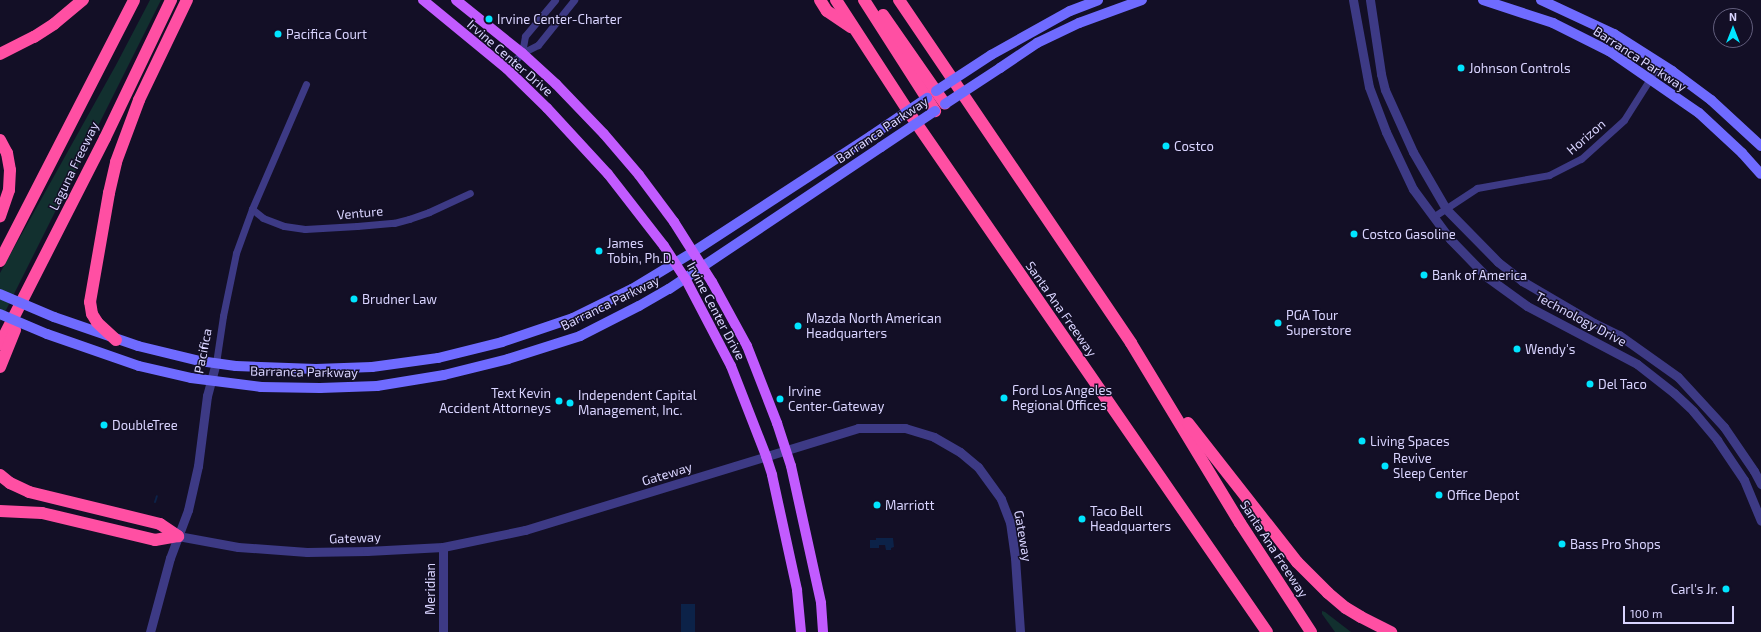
<!DOCTYPE html>
<html>
<head>
<meta charset="utf-8">
<style>
	body { margin:0 }
	#map { position:relative; width:1761px; height:632px; overflow:hidden; background:#130f26; font-family:"Exo 2",sans-serif }
	div>[style] { position:absolute }
	[style*='--x'] { left:calc(var(--x)*1px); top:calc(var(--y)*1px); width:calc(var(--w)*1px); rotate:calc(var(--a)*1deg) }
	.green>* { inset:0; background:#12302f }
	.water>* { inset:0; background:#0c2248; transform-origin:0 0 }
	.stream>* { height:2px; margin:-1px; padding:0 1px; transform-origin:1px; border-radius:1px; background:#0c2248 }
	.minor>* { height:7px; margin:-3.5px; padding:0 3.5px; transform-origin:3.5px; border-radius:3.5px; background:#3d3a85 }
	.tertiary>* { height:9px; margin:-4.5px; padding:0 4.5px; transform-origin:4.5px; border-radius:4.5px; background:#3d3a85 }
	.secondary>* { height:10px; margin:-5px; padding:0 5px; transform-origin:5px; border-radius:5px; background:#6f6bff }
	.primary>* { height:10px; margin:-5px; padding:0 5px; transform-origin:5px; border-radius:5px; background:#c25bff }
	.motorway>* { height:12px; margin:-6px; padding:0 6px; transform-origin:6px; border-radius:6px; background:#ff4fa3 }
	.secondary-bridge>* { height:10px; margin:-5px; padding:0 5px; transform-origin:5px; border-radius:5px; background:#6f6bff }
	.dots>* { width:11px; height:11px; translate:-50% -50%; box-sizing:border-box; border:2px solid #130f26; border-radius:50% }
	span { translate:-50% -50%; white-space:nowrap; text-align:center; line-height:1.15; -webkit-text-stroke:3px #130f26; paint-order:stroke }
	.poi-label { font-size:13px; color:#d9d4ff }
	.left { translate:0 -50%; text-align:left }
	.right { translate:-100% -50%; text-align:right }
	.street-label { font-size:13px; color:#d9d4ff }
	.north { position:absolute; left:1713px; top:8px; width:40px; height:40px; box-sizing:border-box; background:#130f26; border:1px solid #625e7d; border-radius:50%; rotate:0deg; font-size:11px; font-weight:700; line-height:16px; text-align:center; color:#d9d4ff }
	.north::after { content:''; display:block; margin:auto; width:14px; height:18px; background:#00e5ff; clip-path:polygon(50% 0,100% 100%,50% 72%,0 100%) }
	.scale { position:absolute; left:1623px; top:606px; width:111px; height:18px; box-sizing:border-box; border:2px solid #d9d4ff; border-top:0; padding-left:5px; font-size:12px; line-height:14px; white-space:nowrap; color:#d9d4ff; -webkit-text-stroke:3px #130f26; paint-order:stroke }
</style>
</head>
<body>
<div id="map">
	<div class="green">
		<div style="clip-path:polygon(150px 0,161px 0,0 322px,0 273px,116px 65px)"></div>
		<div style="clip-path:polygon(1322px 611px,1325px 612px,1351px 632px,1335px 632px,1322px 614px)"></div>
	</div>
	<div class="water">
		<div style="clip-path:polygon(876px 538px,893px 538px,894px 547px,891px 548px,891px 550px,886px 550px,885px 545px,879px 545px,879px 548px,870px 548px,870px 540px,876px 540px)"></div>
		<div style="left:681px;top:604px;width:14px;height:28px"></div>
	</div>
	<div class="stream">
		<div style="--x:155;--y:502;--w:6;--a:-72"></div>
	</div>
	<div class="minor">
		<div style="--x:522;--y:53;--w:17;--a:-80"></div>
		<div style="--x:525;--y:36;--w:47;--a:-50.2"></div>
		<div style="--x:507;--y:69;--w:22;--a:-47"></div>
		<div style="--x:522;--y:53;--w:18;--a:-27"></div>
		<div style="--x:538;--y:45;--w:58;--a:-51.3"></div>
		<div style="--x:252;--y:209;--w:14;--a:39"></div>
		<div style="--x:263;--y:218;--w:22;--a:21"></div>
		<div style="--x:284;--y:226;--w:21;--a:8"></div>
		<div style="--x:305;--y:229;--w:52;--a:-3.3"></div>
		<div style="--x:357;--y:226;--w:37;--a:-5"></div>
		<div style="--x:394;--y:223;--w:16;--a:-15"></div>
		<div style="--x:409;--y:219;--w:21;--a:-19"></div>
		<div style="--x:429;--y:212;--w:45;--a:-24.9"></div>
		<div style="--x:1433;--y:217;--w:53;--a:-33.4"></div>
		<div style="--x:1477;--y:188;--w:73;--a:-10.2"></div>
		<div style="--x:1549;--y:175;--w:36;--a:-27"></div>
		<div style="--x:1581;--y:159;--w:58;--a:-42.2"></div>
		<div style="--x:1624;--y:120;--w:67;--a:-57.7"></div>
		<div style="--x:216;--y:363;--w:48;--a:-81.5"></div>
		<div style="--x:223;--y:316;--w:64;--a:-78.3"></div>
		<div style="--x:236;--y:253;--w:47;--a:-70"></div>
		<div style="--x:252;--y:209;--w:136;--a:-66.6"></div>
	</div>
	<div class="tertiary">
		<div style="--x:1353;--y:0;--w:88;--a:79.6"></div>
		<div style="--x:1369;--y:87;--w:48;--a:69.3"></div>
		<div style="--x:1386;--y:132;--w:63;--a:64.7"></div>
		<div style="--x:1413;--y:189;--w:62;--a:53.5"></div>
		<div style="--x:1450;--y:239;--w:53;--a:45.8"></div>
		<div style="--x:1487;--y:277;--w:49;--a:35.9"></div>
		<div style="--x:1527;--y:306;--w:124;--a:27.8"></div>
		<div style="--x:1637;--y:364;--w:47;--a:38.1"></div>
		<div style="--x:1674;--y:393;--w:26;--a:43"></div>
		<div style="--x:1693;--y:411;--w:38;--a:50"></div>
		<div style="--x:1717;--y:440;--w:48;--a:56"></div>
		<div style="--x:1744;--y:480;--w:44;--a:67.5"></div>
		<div style="--x:1370;--y:0;--w:75;--a:81.5"></div>
		<div style="--x:1381;--y:74;--w:16;--a:76"></div>
		<div style="--x:1385;--y:90;--w:68;--a:65.7"></div>
		<div style="--x:1413;--y:152;--w:66;--a:59.9"></div>
		<div style="--x:1446;--y:209;--w:74;--a:45.5"></div>
		<div style="--x:1498;--y:262;--w:31;--a:38"></div>
		<div style="--x:1522;--y:281;--w:83;--a:30.3"></div>
		<div style="--x:1594;--y:323;--w:28;--a:26"></div>
		<div style="--x:1619;--y:335;--w:72;--a:35.4"></div>
		<div style="--x:1678;--y:377;--w:68;--a:47.4"></div>
		<div style="--x:1724;--y:427;--w:53;--a:55.7"></div>
		<div style="--x:1754;--y:471;--w:15;--a:62"></div>
		<div style="--x:178;--y:536;--w:61;--a:10.4"></div>
		<div style="--x:238;--y:547;--w:69;--a:4.1"></div>
		<div style="--x:307;--y:552;--w:60;--a:-1"></div>
		<div style="--x:367;--y:551;--w:76;--a:-3"></div>
		<div style="--x:443;--y:547;--w:84;--a:-11.7"></div>
		<div style="--x:525;--y:530;--w:348;--a:-17"></div>
		<div style="--x:858;--y:428;--w:47;--a:0"></div>
		<div style="--x:905;--y:428;--w:30;--a:17"></div>
		<div style="--x:934;--y:437;--w:30;--a:30"></div>
		<div style="--x:960;--y:452;--w:23;--a:40"></div>
		<div style="--x:978;--y:467;--w:39;--a:54"></div>
		<div style="--x:1001;--y:499;--w:25;--a:69"></div>
		<div style="--x:1010;--y:522;--w:36;--a:82"></div>
		<div style="--x:1015;--y:558;--w:74;--a:86.1"></div>
		<div style="--x:443;--y:547;--w:85;--a:90"></div>
		<div style="--x:150;--y:632;--w:77;--a:-74.9"></div>
		<div style="--x:170;--y:558;--w:51;--a:-69.4"></div>
		<div style="--x:188;--y:510;--w:45;--a:-77.2"></div>
		<div style="--x:198;--y:466;--w:71;--a:-82.7"></div>
		<div style="--x:207;--y:396;--w:34;--a:-75"></div>
	</div>
	<div class="secondary">
		<div style="--x:1483;--y:0;--w:74;--a:18.2"></div>
		<div style="--x:1553;--y:23;--w:63;--a:26.6"></div>
		<div style="--x:1609;--y:51;--w:109;--a:34.6"></div>
		<div style="--x:1699;--y:113;--w:59;--a:42.9"></div>
		<div style="--x:1742;--y:153;--w:28;--a:48"></div>
		<div style="--x:1541;--y:0;--w:81;--a:25"></div>
		<div style="--x:1614;--y:34;--w:69;--a:32.5"></div>
		<div style="--x:1672;--y:71;--w:49;--a:36.6"></div>
		<div style="--x:1711;--y:100;--w:68;--a:42.6"></div>
		<div style="--x:991;--y:55;--w:90;--a:-29.1"></div>
		<div style="--x:1070;--y:11;--w:30;--a:-21"></div>
		<div style="--x:1000;--y:68;--w:45;--a:-34"></div>
		<div style="--x:1037;--y:43;--w:47;--a:-25.5"></div>
		<div style="--x:1079;--y:23;--w:67;--a:-20.1"></div>
		<div style="--x:54;--y:317;--w:89;--a:19"></div>
		<div style="--x:138;--y:346;--w:64;--a:13.6"></div>
		<div style="--x:200;--y:361;--w:36;--a:8"></div>
		<div style="--x:236;--y:366;--w:80;--a:2.1"></div>
		<div style="--x:316;--y:369;--w:56;--a:-2"></div>
		<div style="--x:372;--y:367;--w:67;--a:-7.8"></div>
		<div style="--x:438;--y:358;--w:66;--a:-14"></div>
		<div style="--x:502;--y:342;--w:75;--a:-18.7"></div>
		<div style="--x:573;--y:318;--w:66;--a:-26.2"></div>
		<div style="--x:632;--y:289;--w:71;--a:-31.2"></div>
		<div style="--x:693;--y:252;--w:212;--a:-33.1"></div>
		<div style="--x:47;--y:334;--w:97;--a:19.2"></div>
		<div style="--x:139;--y:366;--w:53;--a:13"></div>
		<div style="--x:191;--y:378;--w:71;--a:7.3"></div>
		<div style="--x:261;--y:387;--w:59;--a:1"></div>
		<div style="--x:320;--y:388;--w:57;--a:-2"></div>
		<div style="--x:377;--y:386;--w:68;--a:-9.3"></div>
		<div style="--x:444;--y:375;--w:66;--a:-14"></div>
		<div style="--x:508;--y:359;--w:76;--a:-17.7"></div>
		<div style="--x:580;--y:336;--w:66;--a:-27"></div>
		<div style="--x:639;--y:306;--w:34;--a:-30"></div>
		<div style="--x:669;--y:289;--w:255;--a:-33.8"></div>
	</div>
	<div class="primary">
		<div style="--x:423;--y:0;--w:109;--a:39.4"></div>
		<div style="--x:507;--y:69;--w:56;--a:44.3"></div>
		<div style="--x:547;--y:108;--w:90;--a:47.3"></div>
		<div style="--x:608;--y:174;--w:91;--a:52.1"></div>
		<div style="--x:664;--y:246;--w:38;--a:57"></div>
		<div style="--x:685;--y:278;--w:99;--a:62.4"></div>
		<div style="--x:731;--y:366;--w:97;--a:68.7"></div>
		<div style="--x:766;--y:456;--w:20;--a:72"></div>
		<div style="--x:772;--y:475;--w:118;--a:77.7"></div>
		<div style="--x:797;--y:590;--w:42;--a:84.6"></div>
		<div style="--x:456;--y:0;--w:85;--a:38.8"></div>
		<div style="--x:522;--y:53;--w:46;--a:42.4"></div>
		<div style="--x:556;--y:84;--w:69;--a:46.2"></div>
		<div style="--x:604;--y:134;--w:54;--a:49.5"></div>
		<div style="--x:639;--y:175;--w:59;--a:53.3"></div>
		<div style="--x:674;--y:222;--w:71;--a:57.7"></div>
		<div style="--x:712;--y:282;--w:73;--a:61.3"></div>
		<div style="--x:747;--y:346;--w:83;--a:68.7"></div>
		<div style="--x:777;--y:423;--w:45;--a:72"></div>
		<div style="--x:791;--y:466;--w:140;--a:77.6"></div>
		<div style="--x:821;--y:603;--w:29;--a:86"></div>
	</div>
	<div class="motorway">
		<div style="--x:820;--y:0;--w:13;--a:58"></div>
		<div style="--x:827;--y:11;--w:29;--a:34"></div>
		<div style="--x:836;--y:0;--w:136;--a:57"></div>
		<div style="--x:910;--y:114;--w:629;--a:55.43"></div>
		<div style="--x:864;--y:0;--w:132;--a:57.4"></div>
		<div style="--x:899;--y:0;--w:414;--a:55.9"></div>
		<div style="--x:1131;--y:343;--w:210;--a:58.8"></div>
		<div style="--x:1240;--y:523;--w:130;--a:56.9"></div>
		<div style="--x:883;--y:15;--w:108;--a:55.1"></div>
		<div style="--x:0;--y:54;--w:38;--a:-27"></div>
		<div style="--x:34;--y:37;--w:24;--a:-33"></div>
		<div style="--x:54;--y:24;--w:38;--a:-40"></div>
		<div style="--x:0;--y:140;--w:15;--a:62"></div>
		<div style="--x:7;--y:153;--w:17;--a:80"></div>
		<div style="--x:10;--y:170;--w:20;--a:93"></div>
		<div style="--x:9;--y:190;--w:28;--a:109"></div>
		<div style="--x:0;--y:261;--w:293;--a:-62.8"></div>
		<div style="--x:116;--y:340;--w:26;--a:-137"></div>
		<div style="--x:97;--y:322;--w:9;--a:-122"></div>
		<div style="--x:92;--y:314;--w:12;--a:-99"></div>
		<div style="--x:90;--y:302;--w:111;--a:-80.1"></div>
		<div style="--x:109;--y:193;--w:32;--a:-77"></div>
		<div style="--x:116;--y:162;--w:66;--a:-69.6"></div>
		<div style="--x:139;--y:100;--w:111;--a:-64.4"></div>
		<div style="--x:0;--y:344;--w:231;--a:-63"></div>
		<div style="--x:105;--y:138;--w:153;--a:-64.4"></div>
		<div style="--x:0;--y:367;--w:40;--a:-68"></div>
		<div style="--x:1188;--y:423;--w:177;--a:51.9"></div>
		<div style="--x:1297;--y:562;--w:44;--a:45"></div>
		<div style="--x:1328;--y:593;--w:23;--a:40"></div>
		<div style="--x:1346;--y:608;--w:17;--a:31"></div>
		<div style="--x:1361;--y:617;--w:34;--a:27"></div>
		<div style="--x:0;--y:475;--w:13;--a:39"></div>
		<div style="--x:10;--y:483;--w:21;--a:25"></div>
		<div style="--x:29;--y:492;--w:135;--a:13.7"></div>
		<div style="--x:160;--y:524;--w:22;--a:34"></div>
		<div style="--x:0;--y:511;--w:42;--a:2.7"></div>
		<div style="--x:42;--y:513;--w:116;--a:13.4"></div>
		<div style="--x:155;--y:540;--w:23;--a:-10"></div>
	</div>
	<div class="secondary-bridge">
		<div style="--x:936;--y:91;--w:66;--a:-33.2"></div>
		<div style="--x:945;--y:104;--w:66;--a:-33.2"></div>
		<div style="--x:871;--y:136;--w:68;--a:-34.2"></div>
		<div style="--x:881;--y:147;--w:65;--a:-33.7"></div>
		<div style="--x:0;--y:294;--w:59;--a:23.1"></div>
		<div style="--x:0;--y:314;--w:51;--a:23.1"></div>
	</div>
	<div class="dots">
		<div style="left:489px;top:19px;background:#00e5ff"></div>
		<div style="left:278px;top:34px;background:#00e5ff"></div>
		<div style="left:1461px;top:68px;background:#00e5ff"></div>
		<div style="left:1166px;top:146px;background:#00e5ff"></div>
		<div style="left:1354px;top:234px;background:#00e5ff"></div>
		<div style="left:599px;top:251px;background:#00e5ff"></div>
		<div style="left:1424px;top:275px;background:#00e5ff"></div>
		<div style="left:354px;top:299px;background:#00e5ff"></div>
		<div style="left:1278px;top:323px;background:#00e5ff"></div>
		<div style="left:798px;top:326px;background:#00e5ff"></div>
		<div style="left:1517px;top:349px;background:#00e5ff"></div>
		<div style="left:1590px;top:384px;background:#00e5ff"></div>
		<div style="left:1004px;top:398px;background:#00e5ff"></div>
		<div style="left:780px;top:399px;background:#00e5ff"></div>
		<div style="left:559px;top:401px;background:#00e5ff"></div>
		<div style="left:570px;top:403px;background:#00e5ff"></div>
		<div style="left:104px;top:425px;background:#00e5ff"></div>
		<div style="left:1362px;top:441px;background:#00e5ff"></div>
		<div style="left:1385px;top:466px;background:#00e5ff"></div>
		<div style="left:1439px;top:495px;background:#00e5ff"></div>
		<div style="left:877px;top:505px;background:#00e5ff"></div>
		<div style="left:1082px;top:519px;background:#00e5ff"></div>
		<div style="left:1562px;top:544px;background:#00e5ff"></div>
		<div style="left:1726px;top:589px;background:#00e5ff"></div>
	</div>
	<div class="poi-label">
		<span class="left" style="left:497px;top:19px">Irvine Center-Charter</span>
		<span class="left" style="left:286px;top:34px">Pacifica Court</span>
		<span class="left" style="left:1469px;top:68px">Johnson Controls</span>
		<span class="left" style="left:1174px;top:146px">Costco</span>
		<span class="left" style="left:1362px;top:234px">Costco Gasoline</span>
		<span class="left" style="left:607px;top:251px">James<br>Tobin, Ph.D.</span>
		<span class="left" style="left:1432px;top:275px">Bank of America</span>
		<span class="left" style="left:362px;top:299px">Brudner Law</span>
		<span class="left" style="left:1286px;top:323px">PGA Tour<br>Superstore</span>
		<span class="left" style="left:806px;top:326px">Mazda North American<br>Headquarters</span>
		<span class="left" style="left:1525px;top:349px">Wendy's</span>
		<span class="left" style="left:1598px;top:384px">Del Taco</span>
		<span class="left" style="left:1012px;top:398px">Ford Los Angeles<br>Regional Offices</span>
		<span class="left" style="left:788px;top:399px">Irvine<br>Center-Gateway</span>
		<span class="right" style="left:551px;top:401px">Text Kevin<br>Accident Attorneys</span>
		<span class="left" style="left:578px;top:403px">Independent Capital<br>Management, Inc.</span>
		<span class="left" style="left:112px;top:425px">DoubleTree</span>
		<span class="left" style="left:1370px;top:441px">Living Spaces</span>
		<span class="left" style="left:1393px;top:466px">Revive<br>Sleep Center</span>
		<span class="left" style="left:1447px;top:495px">Office Depot</span>
		<span class="left" style="left:885px;top:505px">Marriott</span>
		<span class="left" style="left:1090px;top:519px">Taco Bell<br>Headquarters</span>
		<span class="left" style="left:1570px;top:544px">Bass Pro Shops</span>
		<span class="right" style="left:1718px;top:589px">Carl's Jr.</span>
	</div>
	<div class="street-label">
		<span style="left:510px;top:58px;rotate:41deg">Irvine Center Drive</span>
		<span style="left:1640px;top:59px;rotate:33deg">Barranca Parkway</span>
		<span style="left:882px;top:130px;rotate:-34deg">Barranca Parkway</span>
		<span style="left:1586px;top:137px;rotate:-41deg">Horizon</span>
		<span style="left:74px;top:166px;rotate:-64deg">Laguna Freeway</span>
		<span style="left:360px;top:213px;rotate:-5deg">Venture</span>
		<span style="left:610px;top:303px;rotate:-26deg">Barranca Parkway</span>
		<span style="left:1061px;top:309px;rotate:55deg">Santa Ana Freeway</span>
		<span style="left:716px;top:311px;rotate:62deg">Irvine Center Drive</span>
		<span style="left:1581px;top:319px;rotate:28deg">Technology Drive</span>
		<span style="left:203px;top:351px;rotate:-79deg">Pacifica</span>
		<span style="left:304px;top:372px;rotate:1deg">Barranca Parkway</span>
		<span style="left:667px;top:474px;rotate:-17deg">Gateway</span>
		<span style="left:1023px;top:536px;rotate:80deg">Gateway</span>
		<span style="left:355px;top:538px;rotate:-2deg">Gateway</span>
		<span style="left:1274px;top:549px;rotate:57deg">Santa Ana Freeway</span>
		<span style="left:430px;top:589px;rotate:-90deg">Meridian</span>
	</div>
	<div class="north">N</div>
	<div class="scale">100 m</div>
</div>
</body>
</html>
